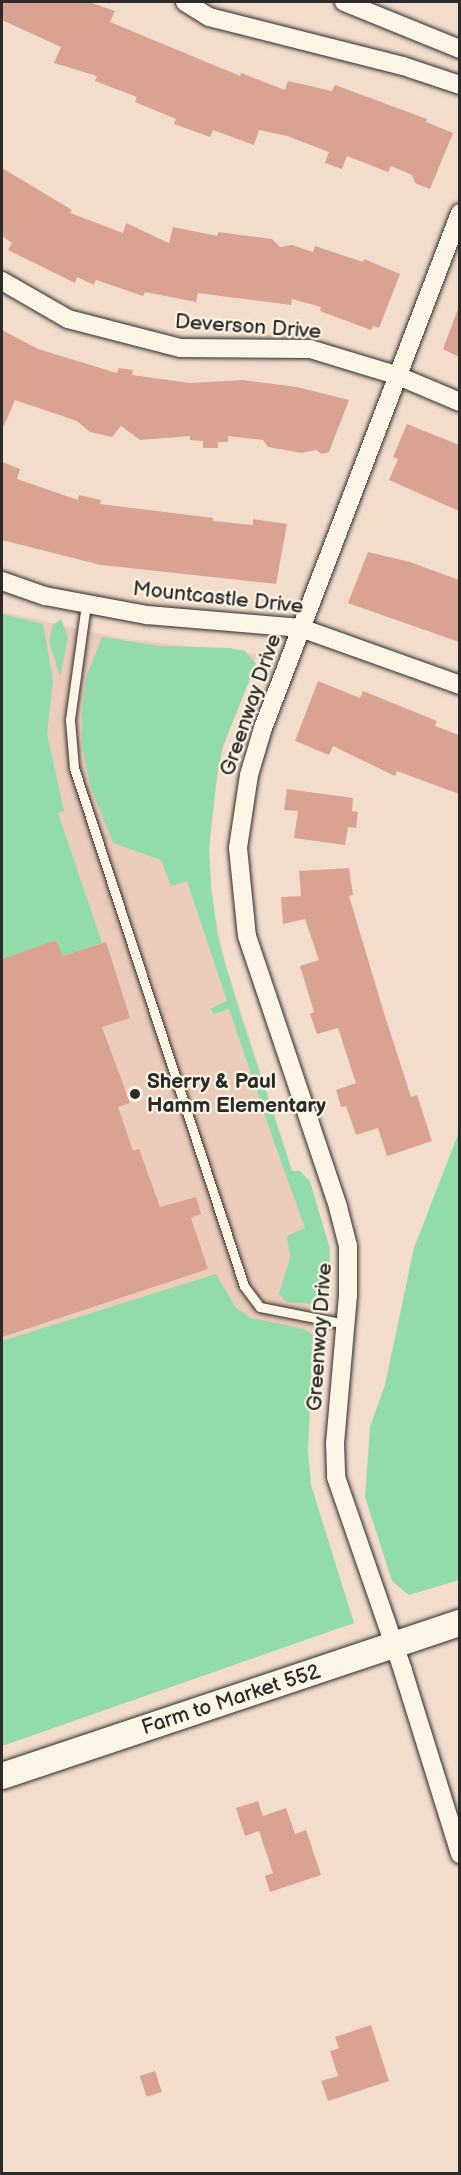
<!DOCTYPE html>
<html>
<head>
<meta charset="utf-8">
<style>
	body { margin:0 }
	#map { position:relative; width:461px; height:2175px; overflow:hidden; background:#f2dccc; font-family:"Balsamiq Sans",sans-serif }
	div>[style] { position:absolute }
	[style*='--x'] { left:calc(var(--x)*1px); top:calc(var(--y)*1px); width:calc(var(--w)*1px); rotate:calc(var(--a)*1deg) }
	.built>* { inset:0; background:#ebcbba }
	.green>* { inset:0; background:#92dbab }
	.building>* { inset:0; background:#daa391; transform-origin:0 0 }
	.roads { filter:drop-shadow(0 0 2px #2b2b2b) drop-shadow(0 0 2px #2b2b2b) }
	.lane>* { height:9px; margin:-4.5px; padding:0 4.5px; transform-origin:4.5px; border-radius:4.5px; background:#fcf5e5 }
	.street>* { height:18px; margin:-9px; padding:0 9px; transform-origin:9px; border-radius:9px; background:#fcf5e5 }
	.secondary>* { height:26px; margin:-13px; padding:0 13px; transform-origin:13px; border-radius:13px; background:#fcf5e5 }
	.dots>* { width:16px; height:16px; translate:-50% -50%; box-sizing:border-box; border:3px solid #fcf5e5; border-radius:50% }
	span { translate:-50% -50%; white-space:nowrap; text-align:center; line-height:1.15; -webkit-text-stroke:4.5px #fcf5e5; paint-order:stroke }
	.street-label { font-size:21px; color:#2b2b2b }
	.poi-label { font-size:21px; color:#2b2b2b; font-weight:700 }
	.left { translate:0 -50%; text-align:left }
	.frame { position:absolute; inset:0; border:3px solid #2b2b2b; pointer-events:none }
</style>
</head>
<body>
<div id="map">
	<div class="built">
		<div style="clip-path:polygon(2px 612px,119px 638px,257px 654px,221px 754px,209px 831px,211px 898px,226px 966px,309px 1221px,320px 1287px,310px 1370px,2px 1731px)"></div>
	</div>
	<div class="green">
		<div style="clip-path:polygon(2px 614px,43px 624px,53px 680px,47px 734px,64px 811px,58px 813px,102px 943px,63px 956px,56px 940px,2px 959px)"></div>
		<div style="clip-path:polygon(61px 619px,68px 638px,60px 677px,49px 641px,53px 625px)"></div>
		<div style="clip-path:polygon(102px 637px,160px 646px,230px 648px,245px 651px,256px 664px,223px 746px,217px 775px,209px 849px,211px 885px,218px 939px,238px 1007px,292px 1171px,300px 1171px,310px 1181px,330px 1249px,329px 1291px,314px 1304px,286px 1302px,279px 1294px,290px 1258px,287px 1236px,305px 1228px,262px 1108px,247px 1113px,243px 1107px,260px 1100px,229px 1009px,214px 1014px,210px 1009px,227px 1001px,187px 881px,171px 886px,161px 860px,113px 843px,90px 785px,82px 745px,82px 708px,87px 675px)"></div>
		<div style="clip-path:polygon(459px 1132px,459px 1580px,409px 1595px,392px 1581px,365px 1497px,370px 1427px,385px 1385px,414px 1248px)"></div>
		<div style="clip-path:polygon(216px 1274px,235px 1307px,251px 1318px,304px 1329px,313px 1335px,308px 1451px,311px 1485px,354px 1623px,2px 1746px,2px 1341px)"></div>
	</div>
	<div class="building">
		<div style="clip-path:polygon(2px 2px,89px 2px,115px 11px,110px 22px,240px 76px,241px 73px,285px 90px,288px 81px,332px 91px,335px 85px,427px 119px,426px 122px,453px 133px,430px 189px,415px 183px,412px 175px,391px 166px,388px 172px,347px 156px,342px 169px,325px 163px,329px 152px,287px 136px,259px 130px,254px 145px,213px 130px,210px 137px,174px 124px,176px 119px,135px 102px,137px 97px,95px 81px,97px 76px,54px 63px,61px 47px,2px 20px)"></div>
		<div style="clip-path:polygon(2px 168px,72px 210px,70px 213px,123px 233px,126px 223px,169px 243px,173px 227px,217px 236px,218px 232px,272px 239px,280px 247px,292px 245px,313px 252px,315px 246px,363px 262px,364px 259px,400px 274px,379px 328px,373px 326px,371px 330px,320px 311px,321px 307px,292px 299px,291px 305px,198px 293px,196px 302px,145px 292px,143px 296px,96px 280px,94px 285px,77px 277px,75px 283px,8px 250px,12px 243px,2px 236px)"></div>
		<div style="clip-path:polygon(458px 309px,459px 310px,459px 357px,443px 349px)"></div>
		<div style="clip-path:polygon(2px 330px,38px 349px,117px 373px,119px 368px,133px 370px,132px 375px,190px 383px,243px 380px,297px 387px,349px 400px,329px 452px,322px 454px,316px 450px,302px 453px,268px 447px,263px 440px,228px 436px,228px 442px,218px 442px,218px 448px,203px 448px,203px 441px,190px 440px,190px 436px,140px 440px,121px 426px,112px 437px,90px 432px,77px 421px,15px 400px,2px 430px)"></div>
		<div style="clip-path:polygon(407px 424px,459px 445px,459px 511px,389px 480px,398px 459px,393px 457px)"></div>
		<div style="clip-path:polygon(2px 462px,20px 469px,17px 479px,78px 500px,79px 495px,101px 500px,100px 504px,213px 518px,213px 521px,253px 525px,253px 519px,287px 524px,276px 584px,101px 565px,2px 540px)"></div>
		<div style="clip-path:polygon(368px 552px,410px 562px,459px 580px,459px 642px,348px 603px)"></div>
		<div style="clip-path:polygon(318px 681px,360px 698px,363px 691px,437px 721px,435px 726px,459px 735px,459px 794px,397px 771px,395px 776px,333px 746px,329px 755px,295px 741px)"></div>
		<div style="clip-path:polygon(287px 789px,353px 798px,352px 811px,358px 812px,356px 828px,348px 827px,345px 845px,294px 838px,298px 811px,284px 810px)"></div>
		<div style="clip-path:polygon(349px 868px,353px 895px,349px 896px,384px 1013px,411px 1097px,417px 1095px,432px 1141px,387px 1156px,378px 1128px,356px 1135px,346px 1106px,341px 1107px,336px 1090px,356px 1083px,338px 1028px,317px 1034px,310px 1014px,314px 1012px,300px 966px,319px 960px,305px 919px,283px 924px,281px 897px,301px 896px,299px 871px)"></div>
		<div style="clip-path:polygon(56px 940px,63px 956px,106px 942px,130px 1018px,102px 1027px,130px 1103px,118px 1107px,133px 1151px,139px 1149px,160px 1207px,196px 1197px,201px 1214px,191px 1218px,208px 1269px,2px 1337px,2px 959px)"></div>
		<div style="clip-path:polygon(258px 1801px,263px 1816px,286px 1808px,295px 1834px,306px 1830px,321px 1875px,270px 1892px,265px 1876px,273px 1873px,259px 1831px,245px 1836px,236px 1808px)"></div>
		<div style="clip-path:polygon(371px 2025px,389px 2081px,328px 2101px,321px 2081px,338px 2076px,330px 2051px,339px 2048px,335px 2037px)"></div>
		<div style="left:155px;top:2071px;width:22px;height:16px;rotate:72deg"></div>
	</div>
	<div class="roads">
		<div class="lane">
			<div style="--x:86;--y:604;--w:117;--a:97.9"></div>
			<div style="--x:70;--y:720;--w:48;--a:85.2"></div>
			<div style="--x:74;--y:768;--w:545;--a:71.83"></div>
			<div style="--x:244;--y:1286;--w:26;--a:53"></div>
			<div style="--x:260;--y:1307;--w:88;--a:11.2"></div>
		</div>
		<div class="street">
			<div style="--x:185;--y:2;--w:28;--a:32"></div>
			<div style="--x:209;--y:17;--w:200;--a:14.2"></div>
			<div style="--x:403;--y:66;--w:60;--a:18.4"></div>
			<div style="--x:344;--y:2;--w:125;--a:22.1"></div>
			<div style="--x:460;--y:213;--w:551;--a:110.93"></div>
			<div style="--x:263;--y:728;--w:49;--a:106.6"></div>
			<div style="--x:249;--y:775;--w:74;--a:98.6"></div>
			<div style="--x:238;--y:848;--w:88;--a:84.2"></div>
			<div style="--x:247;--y:936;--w:286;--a:71.4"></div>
			<div style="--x:338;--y:1207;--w:40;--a:75.6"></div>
			<div style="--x:348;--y:1246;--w:49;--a:90"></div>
			<div style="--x:348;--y:1295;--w:149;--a:95"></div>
			<div style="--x:335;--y:1443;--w:34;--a:88"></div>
			<div style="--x:336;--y:1477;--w:205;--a:70.9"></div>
			<div style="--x:403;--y:1671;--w:192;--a:72.7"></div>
			<div style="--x:2;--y:281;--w:76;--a:29.9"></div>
			<div style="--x:68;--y:319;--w:116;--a:14.5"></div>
			<div style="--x:180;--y:348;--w:130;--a:0.4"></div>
			<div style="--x:310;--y:349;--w:90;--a:16.8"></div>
			<div style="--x:396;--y:375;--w:69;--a:22.9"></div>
			<div style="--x:2;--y:581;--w:46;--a:19.2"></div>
			<div style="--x:45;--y:596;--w:104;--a:10.6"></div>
			<div style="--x:147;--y:615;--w:155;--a:4.8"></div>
			<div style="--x:301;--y:628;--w:169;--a:19.7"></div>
		</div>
		<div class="secondary">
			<div style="--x:2;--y:1776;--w:483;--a:-18.5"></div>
		</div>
	</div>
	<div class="dots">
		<div style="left:135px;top:1094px;background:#2b2b2b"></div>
	</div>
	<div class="street-label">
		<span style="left:248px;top:327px;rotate:4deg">Deverson Drive</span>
		<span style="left:218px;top:598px;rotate:6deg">Mountcastle Drive</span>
		<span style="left:251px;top:705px;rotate:-71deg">Greenway Drive</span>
		<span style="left:320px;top:1337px;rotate:-86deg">Greenway Drive</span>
		<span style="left:231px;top:1700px;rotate:-18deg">Farm to Market 552</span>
	</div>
	<div class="poi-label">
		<span class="left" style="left:147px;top:1094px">Sherry &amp; Paul<br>Hamm Elementary</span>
	</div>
	<div class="frame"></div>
</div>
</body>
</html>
